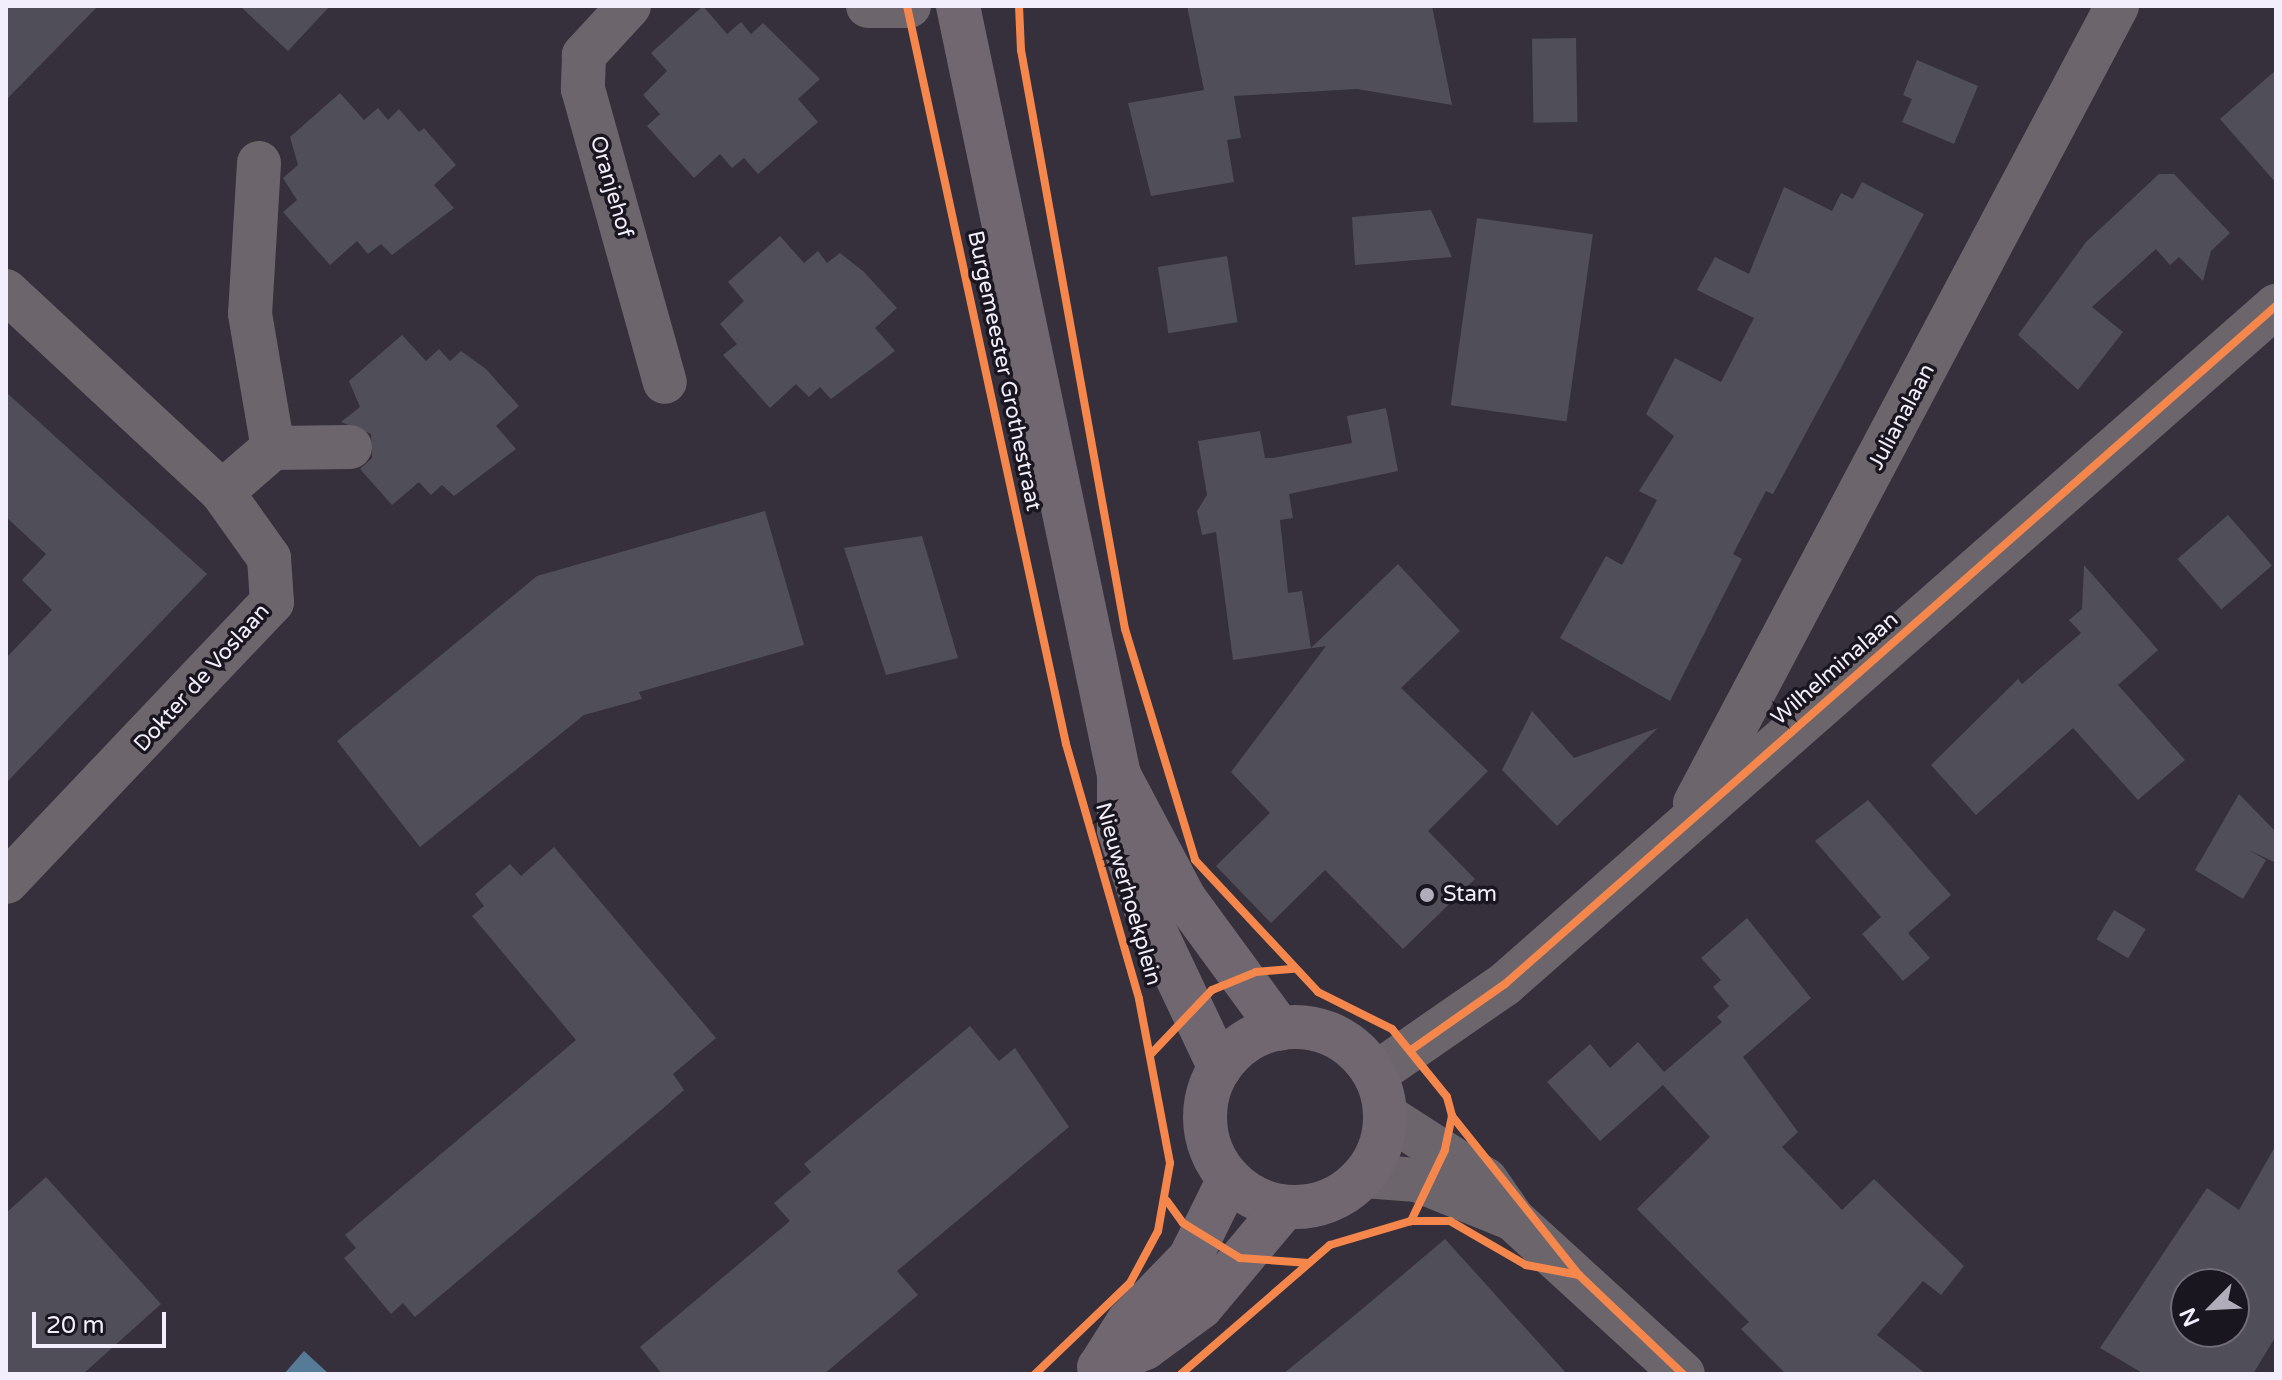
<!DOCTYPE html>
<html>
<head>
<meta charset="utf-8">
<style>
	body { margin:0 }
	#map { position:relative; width:2282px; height:1380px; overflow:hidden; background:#35303c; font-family:"Varela Round",sans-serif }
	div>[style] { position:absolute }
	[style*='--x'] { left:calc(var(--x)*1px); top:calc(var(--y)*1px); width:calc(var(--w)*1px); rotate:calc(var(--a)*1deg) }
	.water>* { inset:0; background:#557b97 }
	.building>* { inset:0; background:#4f4e59; transform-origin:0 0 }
	.minor>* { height:44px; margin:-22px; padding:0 22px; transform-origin:22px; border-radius:22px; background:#6c666c }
	.secondary>* { height:44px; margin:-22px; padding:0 22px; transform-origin:22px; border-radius:22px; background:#706770 }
	.secondary>.ring { margin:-22px; padding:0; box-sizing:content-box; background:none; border:44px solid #706770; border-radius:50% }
	.cycleway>* { height:8px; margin:-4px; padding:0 4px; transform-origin:4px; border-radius:4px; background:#f5874c }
	.dots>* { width:22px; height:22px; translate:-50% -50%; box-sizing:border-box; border:4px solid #1a1620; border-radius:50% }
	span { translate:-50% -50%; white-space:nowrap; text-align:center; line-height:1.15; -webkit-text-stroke:7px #1a1620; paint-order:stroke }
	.street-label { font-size:22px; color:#f3eefc }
	.poi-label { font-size:22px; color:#f3eefc }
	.left { translate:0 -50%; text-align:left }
	.frame { position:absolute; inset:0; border:8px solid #f3eefc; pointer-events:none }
	.north { position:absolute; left:2170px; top:1268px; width:80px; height:80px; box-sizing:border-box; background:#1a1620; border:2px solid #716c78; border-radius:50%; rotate:246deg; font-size:22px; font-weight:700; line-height:32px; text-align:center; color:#f3eefc }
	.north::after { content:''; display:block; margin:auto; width:28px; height:36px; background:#b0acb9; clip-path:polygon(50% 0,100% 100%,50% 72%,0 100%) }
	.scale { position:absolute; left:32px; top:1312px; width:134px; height:36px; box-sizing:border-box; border:4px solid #f3eefc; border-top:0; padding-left:10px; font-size:24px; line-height:28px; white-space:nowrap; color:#f3eefc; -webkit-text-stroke:6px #1a1620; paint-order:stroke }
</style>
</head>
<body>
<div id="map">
	<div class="water">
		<div style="clip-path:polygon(304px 1351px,329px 1374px,284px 1374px)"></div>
	</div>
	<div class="building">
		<div style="clip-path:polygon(6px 6px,98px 6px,6px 100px)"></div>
		<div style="clip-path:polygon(240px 6px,330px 6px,288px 51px)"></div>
		<div style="clip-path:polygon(703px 6px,727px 34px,741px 22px,751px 34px,763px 23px,820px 79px,798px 99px,818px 122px,758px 174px,744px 158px,732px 168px,720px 154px,694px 178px,647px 126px,660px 114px,643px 95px,667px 71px,651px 53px)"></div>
		<div style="clip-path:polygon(1187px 6px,1432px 6px,1452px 105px,1357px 89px,1234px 96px,1241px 138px,1227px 140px,1234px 182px,1151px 196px,1128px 103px,1204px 90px)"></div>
		<div style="left:1576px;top:38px;width:84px;height:44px;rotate:89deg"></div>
		<div style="clip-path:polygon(1917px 60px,1978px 86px,1954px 144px,1902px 122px,1912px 99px,1903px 95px)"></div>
		<div style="clip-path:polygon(2276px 70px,2276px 183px,2220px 119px)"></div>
		<div style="clip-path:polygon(340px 93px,364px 120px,378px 108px,388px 120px,399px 109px,419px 132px,424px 128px,456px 165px,434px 185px,454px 208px,392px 255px,381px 244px,368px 254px,357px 241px,330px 265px,283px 212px,297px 200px,283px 178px,298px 165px,290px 137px)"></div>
		<div style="clip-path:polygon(2159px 174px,2174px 174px,2230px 233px,2211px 251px,2203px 281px,2179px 257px,2170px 265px,2156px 249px,2092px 307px,2123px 332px,2078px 390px,2018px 335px,2086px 242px)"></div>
		<div style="clip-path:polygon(1862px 182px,1924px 214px,1773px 494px,1766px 491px,1733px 554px,1742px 559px,1670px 701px,1560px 638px,1606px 556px,1622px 565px,1657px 500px,1639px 491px,1674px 436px,1646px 414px,1675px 358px,1721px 382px,1754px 318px,1697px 290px,1715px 257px,1749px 274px,1784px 187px,1832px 211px,1841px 193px,1853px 199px)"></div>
		<div style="clip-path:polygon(1431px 210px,1452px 257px,1355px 265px,1352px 217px)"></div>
		<div style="left:1477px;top:218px;width:117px;height:189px;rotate:8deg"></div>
		<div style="clip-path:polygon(780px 236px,804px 263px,818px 251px,827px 263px,840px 253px,864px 272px,897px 308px,875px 328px,895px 351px,831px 399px,820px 387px,809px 397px,796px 384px,770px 408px,723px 355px,737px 344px,720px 324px,744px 301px,728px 282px)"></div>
		<div style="left:1227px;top:256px;width:67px;height:70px;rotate:81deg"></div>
		<div style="clip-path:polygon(402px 335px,426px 361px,439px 349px,450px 361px,461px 351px,486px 369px,519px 406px,496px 426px,516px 449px,454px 496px,442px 485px,431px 495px,419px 482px,392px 505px,360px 469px,372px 458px,371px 434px,341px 422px,360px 407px,349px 381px)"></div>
		<div style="clip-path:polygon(6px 392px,207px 574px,6px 783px,6px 658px,52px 610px,22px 580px,46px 554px,6px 517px)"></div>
		<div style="clip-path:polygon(1386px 408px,1398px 471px,1289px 494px,1293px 518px,1280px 520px,1288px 593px,1302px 591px,1311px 648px,1398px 564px,1460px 631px,1401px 688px,1488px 771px,1428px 831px,1475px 879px,1403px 949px,1325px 870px,1271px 923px,1216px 866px,1270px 813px,1231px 772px,1326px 646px,1233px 660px,1216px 532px,1202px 535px,1197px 511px,1207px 495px,1198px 441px,1260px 431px,1265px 458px,1273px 458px,1352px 443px,1347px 416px)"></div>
		<div style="clip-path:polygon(765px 511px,804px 645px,639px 692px,642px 699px,584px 715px,420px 847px,337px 741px,537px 576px)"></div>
		<div style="left:2228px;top:515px;width:67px;height:67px;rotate:49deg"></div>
		<div style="clip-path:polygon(922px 536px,958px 658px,886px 675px,844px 548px)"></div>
		<div style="clip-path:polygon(2084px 565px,2158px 650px,2118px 685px,2185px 760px,2138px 800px,2073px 728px,1976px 815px,1931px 765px,2018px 679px,2022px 684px,2081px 633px,2069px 620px,2082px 609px)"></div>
		<div style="clip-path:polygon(1532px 711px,1574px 758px,1658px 728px,1557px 826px,1502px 770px)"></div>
		<div style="clip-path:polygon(2239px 794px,2276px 832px,2276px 863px,2249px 850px,2266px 860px,2243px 899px,2195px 870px)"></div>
		<div style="clip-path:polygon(1868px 800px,1951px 895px,1908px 933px,1930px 958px,1903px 981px,1862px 934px,1881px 917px,1815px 841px)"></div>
		<div style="clip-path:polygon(554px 847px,716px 1038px,673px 1074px,684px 1090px,667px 1105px,415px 1317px,403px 1303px,391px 1314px,344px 1258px,356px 1248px,345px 1235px,576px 1040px,472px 916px,484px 906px,475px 894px,510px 864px,521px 876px)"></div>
		<div style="left:2114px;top:910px;width:37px;height:34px;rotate:31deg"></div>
		<div style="clip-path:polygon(1747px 918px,1811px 998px,1743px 1057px,1798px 1132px,1782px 1147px,1842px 1210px,1874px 1179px,1964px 1266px,1941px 1295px,1923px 1281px,1877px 1335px,1926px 1374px,1786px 1374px,1741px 1329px,1749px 1322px,1637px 1209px,1710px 1137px,1663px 1085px,1600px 1141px,1547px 1082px,1590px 1044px,1610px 1068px,1638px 1042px,1664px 1072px,1722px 1022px,1717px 1017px,1729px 1006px,1713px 987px,1721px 980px,1701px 958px)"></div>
		<div style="clip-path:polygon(970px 1026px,999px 1061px,1015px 1048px,1069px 1127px,897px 1271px,918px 1295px,824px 1374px,662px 1374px,640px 1347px,790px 1221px,774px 1203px,811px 1172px,804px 1164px)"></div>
		<div style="clip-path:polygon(evenodd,2276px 1145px,2276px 1336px,2253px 1374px,2144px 1374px,2100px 1348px,2207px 1188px,2239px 1210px,2276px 1145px,2186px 1284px,2234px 1284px,2234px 1332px,2186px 1332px,2186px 1284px)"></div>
		<div style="clip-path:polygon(46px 1177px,161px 1304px,83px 1374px,6px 1374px,6px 1213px)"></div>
		<div style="clip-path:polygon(1445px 1239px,1567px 1374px,1283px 1374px,1361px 1310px)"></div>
	</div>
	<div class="minor">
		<div style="--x:629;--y:6;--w:67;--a:132.6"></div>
		<div style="--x:584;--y:55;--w:34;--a:92"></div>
		<div style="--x:583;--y:89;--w:304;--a:74.4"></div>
		<div style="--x:868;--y:6;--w:41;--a:0"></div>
		<div style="--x:259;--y:163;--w:151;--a:93.4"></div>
		<div style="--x:250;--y:314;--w:136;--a:80.3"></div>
		<div style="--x:6;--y:291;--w:295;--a:42.9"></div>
		<div style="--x:222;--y:492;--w:81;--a:54.5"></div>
		<div style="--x:269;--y:558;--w:44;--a:86.1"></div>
		<div style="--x:272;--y:602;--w:386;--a:133.5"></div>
		<div style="--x:222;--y:492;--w:67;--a:-40.8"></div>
		<div style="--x:273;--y:448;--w:77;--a:-0.7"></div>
		<div style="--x:1695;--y:803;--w:902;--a:-62.1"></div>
		<div style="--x:1375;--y:1074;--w:158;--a:-34.7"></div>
		<div style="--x:1505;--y:984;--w:1027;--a:-41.33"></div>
		<div style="--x:1385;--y:1115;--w:120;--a:32.8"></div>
		<div style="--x:1486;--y:1180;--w:47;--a:55.3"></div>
		<div style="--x:1513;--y:1219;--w:230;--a:42.4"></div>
		<div style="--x:1364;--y:1176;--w:53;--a:4.3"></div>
		<div style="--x:1417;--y:1180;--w:104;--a:22.1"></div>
	</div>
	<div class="secondary">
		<div style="--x:958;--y:6;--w:786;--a:78.18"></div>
		<div style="--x:1119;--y:775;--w:55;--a:90"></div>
		<div style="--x:1119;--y:830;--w:91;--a:71.4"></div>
		<div style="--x:1148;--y:916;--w:168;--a:64.7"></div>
		<div style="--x:1119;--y:775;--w:139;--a:62.1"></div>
		<div style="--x:1184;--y:898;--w:162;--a:53.8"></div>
		<div class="ring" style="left:1205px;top:1027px;width:136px;height:136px"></div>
		<div style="--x:1100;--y:1366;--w:52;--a:-57.5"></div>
		<div style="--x:1128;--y:1322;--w:89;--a:-45.9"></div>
		<div style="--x:1190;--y:1258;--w:88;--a:-63.7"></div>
		<div style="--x:1099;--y:1367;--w:50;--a:-22.4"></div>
		<div style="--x:1145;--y:1348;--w:69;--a:-36.2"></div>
		<div style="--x:1201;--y:1307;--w:131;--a:-50"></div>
	</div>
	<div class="cycleway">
		<div style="--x:907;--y:6;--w:755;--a:77.84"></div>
		<div style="--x:1066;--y:744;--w:265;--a:74"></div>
		<div style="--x:1139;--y:999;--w:167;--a:79.3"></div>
		<div style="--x:1170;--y:1163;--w:69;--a:100"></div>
		<div style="--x:1158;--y:1231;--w:59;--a:118.3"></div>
		<div style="--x:1130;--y:1283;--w:132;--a:136.2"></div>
		<div style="--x:1019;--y:6;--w:44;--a:87.4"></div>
		<div style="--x:1021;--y:50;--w:588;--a:79.82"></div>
		<div style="--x:1125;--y:629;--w:241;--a:73.1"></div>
		<div style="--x:1195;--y:860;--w:180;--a:47"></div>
		<div style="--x:1318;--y:992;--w:83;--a:26.6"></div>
		<div style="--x:1392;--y:1029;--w:87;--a:51"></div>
		<div style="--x:1447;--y:1097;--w:20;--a:75"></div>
		<div style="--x:1452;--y:1116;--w:35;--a:102"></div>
		<div style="--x:1445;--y:1150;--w:79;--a:115.6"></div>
		<div style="--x:1411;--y:1050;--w:115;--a:-35.1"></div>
		<div style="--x:1505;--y:984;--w:1027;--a:-41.33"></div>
		<div style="--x:1151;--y:1054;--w:88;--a:-46.4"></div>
		<div style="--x:1212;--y:990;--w:48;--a:-22.2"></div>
		<div style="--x:1256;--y:972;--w:38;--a:-5"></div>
		<div style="--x:1452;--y:1116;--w:203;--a:51.4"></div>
		<div style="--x:1579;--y:1275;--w:144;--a:43.6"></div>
		<div style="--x:1167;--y:1201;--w:27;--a:54"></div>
		<div style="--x:1183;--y:1223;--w:67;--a:31.6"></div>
		<div style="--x:1240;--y:1258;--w:69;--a:4.1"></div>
		<div style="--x:1181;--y:1374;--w:197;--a:-40.9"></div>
		<div style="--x:1330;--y:1245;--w:84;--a:-16.5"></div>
		<div style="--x:1411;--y:1221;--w:39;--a:0"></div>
		<div style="--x:1450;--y:1221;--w:88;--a:30.1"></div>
		<div style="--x:1526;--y:1265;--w:54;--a:10.7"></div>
	</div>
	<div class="dots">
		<div style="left:1427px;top:895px;background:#b0acb9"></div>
	</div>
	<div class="street-label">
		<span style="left:611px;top:187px;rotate:74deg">Oranjehof</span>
		<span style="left:1004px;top:371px;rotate:78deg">Burgemeester Grothestraat</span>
		<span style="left:1902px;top:417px;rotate:-62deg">Julianalaan</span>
		<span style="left:1835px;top:669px;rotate:-41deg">Wilhelminalaan</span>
		<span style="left:202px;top:678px;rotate:-48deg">Dokter de Voslaan</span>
		<span style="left:1128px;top:894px;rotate:74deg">Nieuwerhoekplein</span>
	</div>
	<div class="poi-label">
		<span class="left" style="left:1443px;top:895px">Stam</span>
	</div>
	<div class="frame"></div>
	<div class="north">N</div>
	<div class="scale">20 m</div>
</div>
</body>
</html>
